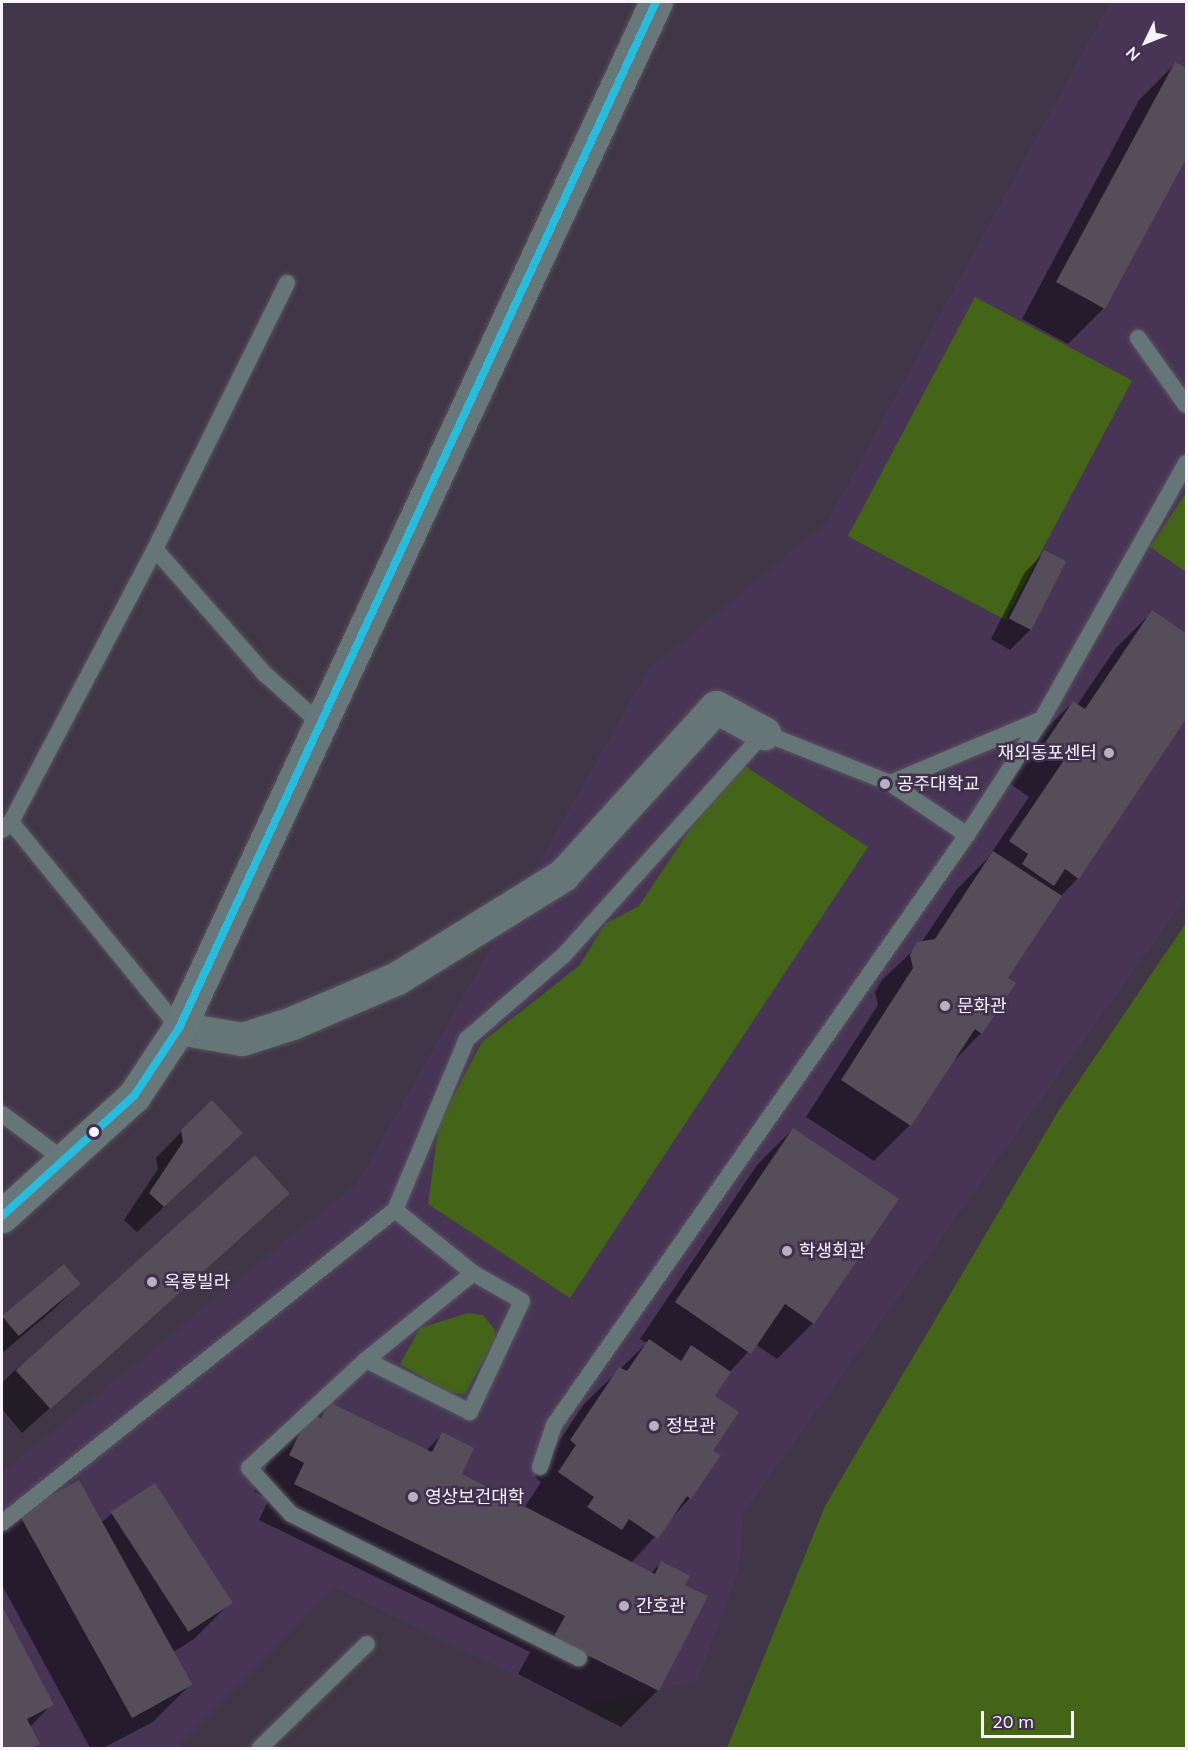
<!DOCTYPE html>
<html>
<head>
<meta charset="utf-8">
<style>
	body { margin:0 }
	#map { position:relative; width:1188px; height:1750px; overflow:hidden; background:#403647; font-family:Mulish,"Noto Sans KR",sans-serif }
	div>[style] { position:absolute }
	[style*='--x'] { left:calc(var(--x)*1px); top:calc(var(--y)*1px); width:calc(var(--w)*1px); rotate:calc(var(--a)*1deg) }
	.built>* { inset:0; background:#483455 }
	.green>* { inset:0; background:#446417; transform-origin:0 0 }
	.shadow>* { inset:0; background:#0007 }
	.building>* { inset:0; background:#554d5a; transform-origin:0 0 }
	.roads { filter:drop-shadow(0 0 2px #59525f) drop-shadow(0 0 2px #59525f) }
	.lane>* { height:16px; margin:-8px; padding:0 8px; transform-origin:8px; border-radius:8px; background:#667577 }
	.street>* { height:33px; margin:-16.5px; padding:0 16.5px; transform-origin:16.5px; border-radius:16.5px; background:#667577 }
	.secondary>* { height:33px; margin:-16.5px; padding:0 16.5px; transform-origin:16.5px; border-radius:16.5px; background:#68777a }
	.bus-1>* { height:8px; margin:-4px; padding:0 4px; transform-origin:4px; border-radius:4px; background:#26bcdd }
	.dots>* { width:16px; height:16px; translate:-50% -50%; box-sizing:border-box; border:3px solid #41304d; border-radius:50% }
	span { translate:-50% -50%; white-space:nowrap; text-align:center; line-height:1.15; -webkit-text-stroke:5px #41304d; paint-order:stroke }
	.poi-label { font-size:18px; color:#f8f2fd }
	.right { translate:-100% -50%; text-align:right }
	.left { translate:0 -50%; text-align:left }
	.frame { position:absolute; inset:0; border:3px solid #f8f2fd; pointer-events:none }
	.north { position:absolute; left:1116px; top:12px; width:60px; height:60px; -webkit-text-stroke:4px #41304d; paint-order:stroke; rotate:227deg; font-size:16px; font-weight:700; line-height:24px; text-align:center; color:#f8f2fd }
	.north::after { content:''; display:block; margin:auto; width:21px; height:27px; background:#f8f2fd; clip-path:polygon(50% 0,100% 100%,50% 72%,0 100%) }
	.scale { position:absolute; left:981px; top:1711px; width:93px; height:27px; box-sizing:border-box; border:3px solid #f8f2fd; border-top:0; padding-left:8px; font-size:18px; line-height:21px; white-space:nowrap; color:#f8f2fd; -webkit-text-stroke:4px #41304d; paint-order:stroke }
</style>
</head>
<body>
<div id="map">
	<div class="built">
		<div style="clip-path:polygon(1110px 2px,1186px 2px,1186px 297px,1184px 303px,1186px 306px,1186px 898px,744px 1512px,739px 1569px,698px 1680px,659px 1691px,576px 1705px,335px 1588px,177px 1748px,2px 1748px,2px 1473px,358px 1182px,648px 670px,827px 522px)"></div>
	</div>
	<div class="green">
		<div style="left:975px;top:297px;width:178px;height:271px;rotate:28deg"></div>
		<div style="clip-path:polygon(1186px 493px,1186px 572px,1150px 547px)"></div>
		<div style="clip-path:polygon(736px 760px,868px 847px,570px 1298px,428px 1204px,439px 1123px,482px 1042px,579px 966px,605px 924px,639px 906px)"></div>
		<div style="clip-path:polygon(1186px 923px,1186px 1748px,727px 1748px,825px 1506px,1059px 1110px)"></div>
		<div style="clip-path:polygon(468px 1313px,483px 1315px,495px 1330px,495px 1339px,465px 1394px,450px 1393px,400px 1364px,420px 1328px)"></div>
	</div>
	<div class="shadow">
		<div style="clip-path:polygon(1175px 64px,1186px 70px,1186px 156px,1104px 308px,1068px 344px,1022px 319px,1139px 100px)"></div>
		<div style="clip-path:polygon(1045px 552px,1030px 630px,1010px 650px,991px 639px,1025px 572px)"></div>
		<div style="clip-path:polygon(1152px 612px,1183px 633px,1186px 630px,1186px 717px,1078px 878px,1061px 896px,1006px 979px,1014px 983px,981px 1033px,949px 1066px,910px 1125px,874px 1161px,806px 1117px,878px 1005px,875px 992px,882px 980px,921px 943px,957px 889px,988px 858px,1029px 797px,1008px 782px,1037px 738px,1073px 702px,1077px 705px,1116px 648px)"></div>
		<div style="clip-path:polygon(793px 1129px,813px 1323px,777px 1359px,755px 1344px,727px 1375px,713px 1397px,711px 1451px,690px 1498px,631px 1563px,651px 1573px,661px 1563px,683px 1585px,706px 1596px,657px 1691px,621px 1727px,518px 1674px,530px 1652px,259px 1520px,269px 1499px,254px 1492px,274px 1450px,329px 1404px,426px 1451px,442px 1434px,460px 1475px,524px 1508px,541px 1482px,535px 1477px,584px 1404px,647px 1343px,640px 1339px,757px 1165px)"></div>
		<div style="clip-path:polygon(182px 1131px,215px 1159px,137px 1232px,124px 1220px,158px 1169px,156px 1158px)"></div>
		<div style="clip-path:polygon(288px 1194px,22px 1433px,2px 1409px,2px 1383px,15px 1370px)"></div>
		<div style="clip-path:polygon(79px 1284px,53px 1310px,2px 1353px,3px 1317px)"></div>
		<div style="clip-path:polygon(112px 1513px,230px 1603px,194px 1639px,172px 1653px,189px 1686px,153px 1722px,103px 1748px,90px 1748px,2px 1585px,2px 1532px,19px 1514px,101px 1523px)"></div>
		<div style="clip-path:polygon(2px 1609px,52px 1704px,30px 1727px,38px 1743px,33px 1748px,2px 1748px)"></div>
	</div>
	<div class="building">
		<div style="clip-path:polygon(1175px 62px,1186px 68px,1186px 159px,1105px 309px,1056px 282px)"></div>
		<div style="left:1044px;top:550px;width:25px;height:77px;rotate:27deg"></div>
		<div style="clip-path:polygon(1152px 610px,1184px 632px,1186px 629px,1186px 719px,1079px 879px,1065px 869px,1054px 886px,1022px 864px,1028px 854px,1009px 841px,1064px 760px,1043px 746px,1073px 701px,1085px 709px)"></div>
		<div style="clip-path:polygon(993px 851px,1062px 896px,1008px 978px,1016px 983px,982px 1034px,975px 1029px,911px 1126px,841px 1080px,913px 968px,910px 955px,917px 942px,935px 939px)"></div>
		<div style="clip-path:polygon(212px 1100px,243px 1133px,164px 1207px,149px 1193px,183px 1142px,181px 1130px)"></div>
		<div style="clip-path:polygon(793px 1128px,899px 1199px,814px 1324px,785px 1304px,751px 1354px,675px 1302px)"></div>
		<div style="left:255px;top:1155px;width:52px;height:322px;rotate:48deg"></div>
		<div style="left:64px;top:1264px;width:26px;height:81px;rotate:50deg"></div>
		<div style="clip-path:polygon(649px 1339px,681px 1361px,691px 1345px,731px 1372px,715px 1396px,739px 1412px,713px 1451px,721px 1455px,691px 1499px,687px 1496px,658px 1539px,629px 1519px,622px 1530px,587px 1507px,594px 1497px,558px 1472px,576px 1445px,570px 1440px,619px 1367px,627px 1371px)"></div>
		<div style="clip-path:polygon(329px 1402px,432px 1452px,442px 1432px,474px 1448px,462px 1474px,655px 1574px,661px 1561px,690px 1576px,685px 1585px,708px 1596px,659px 1691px,553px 1638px,565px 1616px,294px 1484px,304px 1463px,289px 1455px,310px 1412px,321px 1418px)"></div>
		<div style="left:79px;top:1480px;width:234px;height:69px;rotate:61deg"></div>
		<div style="left:155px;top:1483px;width:143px;height:53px;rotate:57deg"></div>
		<div style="clip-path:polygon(2px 1606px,54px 1705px,27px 1719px,40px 1744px,31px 1748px,2px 1748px)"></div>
	</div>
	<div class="roads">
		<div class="lane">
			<div style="--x:1138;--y:338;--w:82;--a:54.4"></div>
			<div style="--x:155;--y:549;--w:167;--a:48.7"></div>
			<div style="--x:265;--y:674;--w:75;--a:41.8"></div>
			<div style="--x:890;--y:783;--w:93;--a:34"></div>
			<div style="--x:967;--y:835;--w:138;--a:-57.1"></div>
			<div style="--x:11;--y:822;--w:266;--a:50.8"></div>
			<div style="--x:2;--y:830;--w:12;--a:-42"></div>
			<div style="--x:11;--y:822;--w:309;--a:-62.2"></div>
			<div style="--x:155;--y:549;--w:297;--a:-63.6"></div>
			<div style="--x:2;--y:1114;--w:77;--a:36.6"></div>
			<div style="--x:395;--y:1210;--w:100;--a:38.9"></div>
			<div style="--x:473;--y:1273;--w:56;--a:29.7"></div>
			<div style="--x:522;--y:1301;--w:123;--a:115.1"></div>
			<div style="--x:470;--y:1412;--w:116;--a:-153.4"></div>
			<div style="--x:366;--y:1360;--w:159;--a:137.3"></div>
			<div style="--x:249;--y:1468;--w:62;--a:47.6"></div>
			<div style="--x:291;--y:1514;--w:322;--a:26.6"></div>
			<div style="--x:366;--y:1360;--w:138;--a:-39.1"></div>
			<div style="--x:540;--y:1467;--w:44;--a:-71.6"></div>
			<div style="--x:554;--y:1425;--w:720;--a:-55.01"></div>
			<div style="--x:2;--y:1523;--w:502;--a:-38.54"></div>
			<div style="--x:395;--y:1210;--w:186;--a:-67.2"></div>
			<div style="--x:467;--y:1039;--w:128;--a:-40.9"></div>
			<div style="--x:564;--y:955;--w:299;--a:-48"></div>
			<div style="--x:764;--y:733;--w:136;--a:21.6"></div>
			<div style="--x:890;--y:783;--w:165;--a:-22.8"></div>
			<div style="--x:1042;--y:719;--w:294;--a:-60.6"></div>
			<div style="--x:260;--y:1748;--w:149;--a:-44.2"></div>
		</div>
		<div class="street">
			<div style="--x:179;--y:1028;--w:64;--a:9.9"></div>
			<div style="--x:242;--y:1039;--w:52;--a:-17.7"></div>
			<div style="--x:292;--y:1023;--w:114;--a:-23.2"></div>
			<div style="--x:397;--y:978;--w:195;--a:-31.8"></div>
			<div style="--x:563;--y:875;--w:227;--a:-47.7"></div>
			<div style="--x:716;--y:707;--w:55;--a:28.4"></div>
		</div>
		<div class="secondary">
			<div style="--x:2;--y:1216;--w:178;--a:-42.3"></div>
			<div style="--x:134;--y:1096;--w:82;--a:-56.5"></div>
			<div style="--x:179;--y:1028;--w:1131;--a:-65.07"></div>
		</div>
	</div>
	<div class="bus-1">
		<div style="--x:2;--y:1216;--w:178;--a:-42.3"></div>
		<div style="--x:134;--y:1096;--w:82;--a:-56.5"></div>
		<div style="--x:179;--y:1028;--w:1131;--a:-65.07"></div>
	</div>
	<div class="dots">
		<div style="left:1109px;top:753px;background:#b8b0bd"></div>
		<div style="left:885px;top:784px;background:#b8b0bd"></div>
		<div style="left:945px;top:1006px;background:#b8b0bd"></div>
		<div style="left:94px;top:1132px;background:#f8f2fd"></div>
		<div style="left:787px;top:1251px;background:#b8b0bd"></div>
		<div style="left:152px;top:1282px;background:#b8b0bd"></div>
		<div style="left:654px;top:1426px;background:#b8b0bd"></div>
		<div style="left:413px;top:1497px;background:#b8b0bd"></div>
		<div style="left:624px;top:1606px;background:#b8b0bd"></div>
	</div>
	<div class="poi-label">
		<span class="right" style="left:1097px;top:753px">재외동포센터</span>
		<span class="left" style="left:897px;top:784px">공주대학교</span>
		<span class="left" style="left:957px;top:1006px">문화관</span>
		<span class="left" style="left:799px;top:1251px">학생회관</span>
		<span class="left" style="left:164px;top:1282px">옥룡빌라</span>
		<span class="left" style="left:666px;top:1426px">정보관</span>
		<span class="left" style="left:425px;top:1497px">영상보건대학</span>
		<span class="left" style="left:636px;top:1606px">간호관</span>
	</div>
	<div class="frame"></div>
	<div class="north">N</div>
	<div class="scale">20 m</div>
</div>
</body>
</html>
